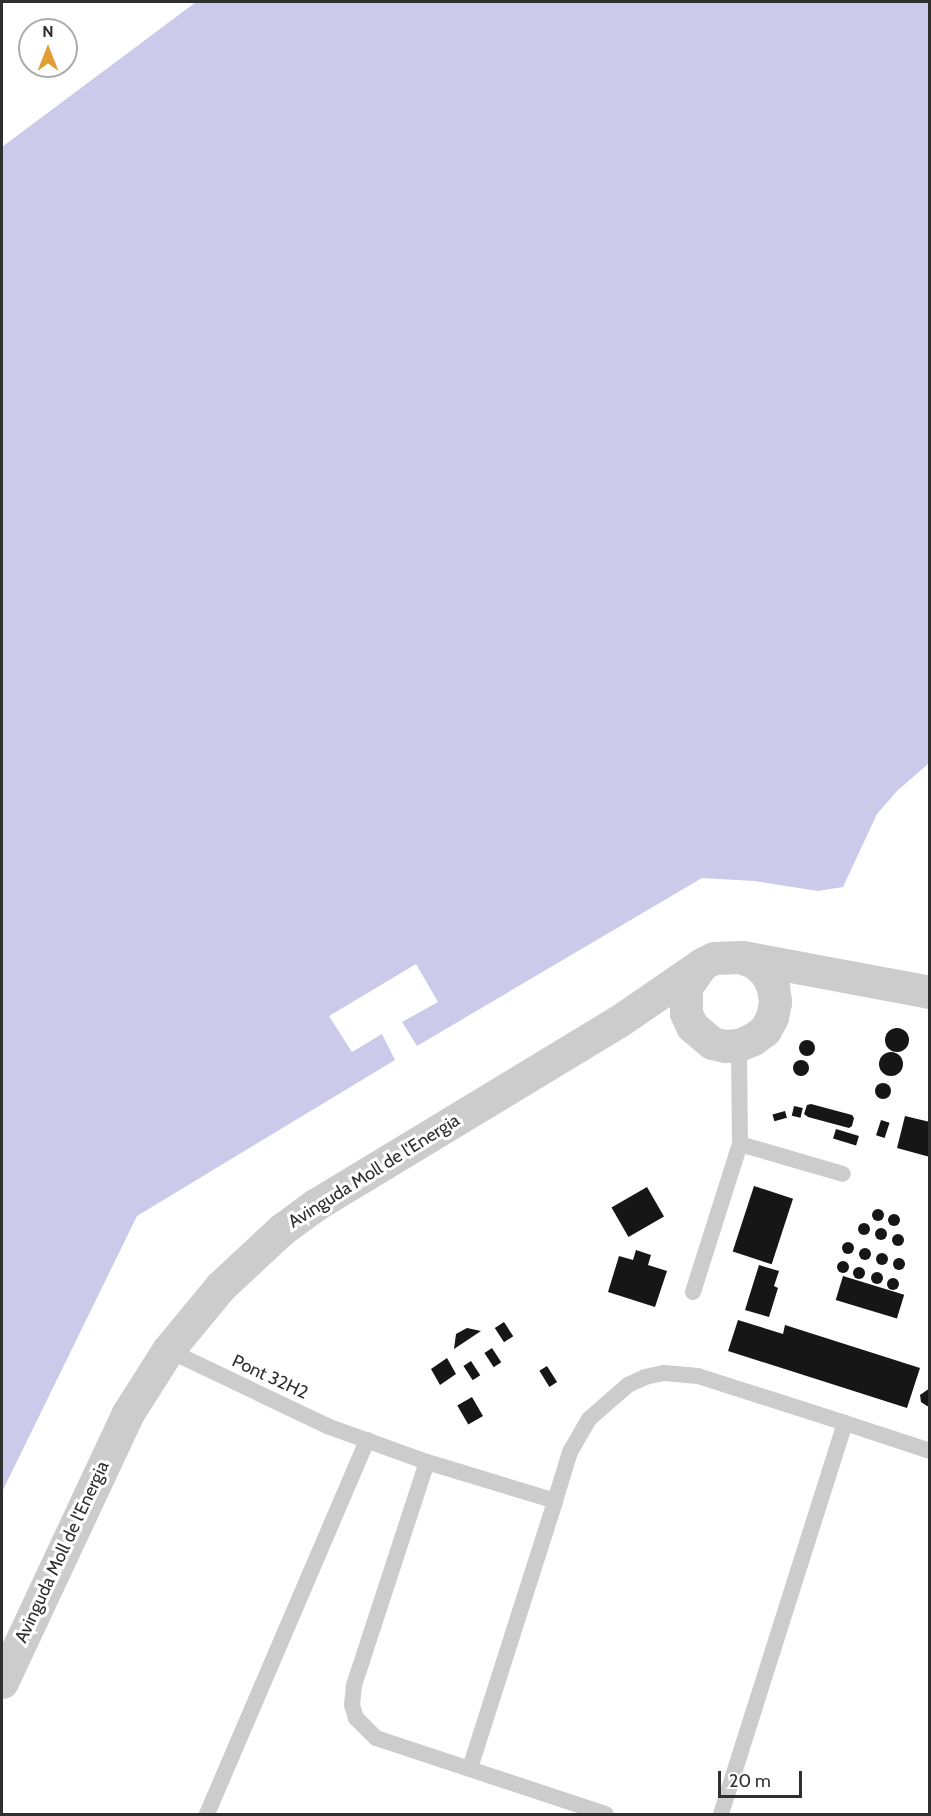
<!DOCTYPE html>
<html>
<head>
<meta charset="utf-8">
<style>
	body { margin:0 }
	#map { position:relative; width:931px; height:1816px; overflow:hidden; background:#fff; font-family:Cabin,sans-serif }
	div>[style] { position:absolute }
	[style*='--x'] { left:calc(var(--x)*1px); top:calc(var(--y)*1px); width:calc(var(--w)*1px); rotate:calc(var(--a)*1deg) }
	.water>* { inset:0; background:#cccaeb }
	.building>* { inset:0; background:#161616; transform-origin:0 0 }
	.round { border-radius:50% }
	.service>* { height:16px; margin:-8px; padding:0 8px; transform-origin:8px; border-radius:8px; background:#ccc }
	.minor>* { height:33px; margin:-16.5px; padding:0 16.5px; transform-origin:16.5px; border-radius:16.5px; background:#ccc }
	span { translate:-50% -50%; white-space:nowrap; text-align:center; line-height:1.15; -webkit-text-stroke:6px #fff; paint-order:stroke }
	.street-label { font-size:18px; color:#2f2f2f }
	.frame { position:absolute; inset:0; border:3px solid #2f2f2f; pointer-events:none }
	.north { position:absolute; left:18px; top:18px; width:60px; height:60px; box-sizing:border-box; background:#fff; border:2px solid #acacac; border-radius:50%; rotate:0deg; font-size:16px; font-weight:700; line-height:24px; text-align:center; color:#2f2f2f }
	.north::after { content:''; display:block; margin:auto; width:21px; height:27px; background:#e19d36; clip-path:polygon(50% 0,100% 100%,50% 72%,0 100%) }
	.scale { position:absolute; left:718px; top:1771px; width:84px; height:27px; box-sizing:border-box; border:3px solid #2f2f2f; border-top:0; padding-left:8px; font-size:18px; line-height:21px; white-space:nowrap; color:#2f2f2f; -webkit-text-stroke:4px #fff; paint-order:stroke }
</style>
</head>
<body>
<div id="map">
	<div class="water">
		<div style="clip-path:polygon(196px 2px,929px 2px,929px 763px,897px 791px,877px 814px,843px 887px,818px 891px,754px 881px,702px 878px,417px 1046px,402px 1022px,438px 1002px,416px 964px,329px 1016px,352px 1052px,382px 1034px,395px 1060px,137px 1216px,2px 1492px,2px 147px)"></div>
	</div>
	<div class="building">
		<div class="round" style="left:885px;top:1028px;width:24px;height:24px"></div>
		<div class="round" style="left:799px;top:1040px;width:16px;height:16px"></div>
		<div class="round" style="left:879px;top:1052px;width:24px;height:24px"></div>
		<div class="round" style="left:793px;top:1060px;width:16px;height:16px"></div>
		<div class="round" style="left:875px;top:1083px;width:16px;height:16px"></div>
		<div style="clip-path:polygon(811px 1104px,852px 1115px,854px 1118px,852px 1126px,849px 1128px,808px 1117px,804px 1114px,807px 1105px)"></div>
		<div style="left:794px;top:1106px;width:9px;height:10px;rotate:13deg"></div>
		<div style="left:785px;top:1111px;width:7px;height:13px;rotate:74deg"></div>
		<div style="clip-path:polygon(905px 1116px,930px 1122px,930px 1157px,897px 1148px)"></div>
		<div style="left:881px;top:1120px;width:9px;height:16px;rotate:18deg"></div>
		<div style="left:836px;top:1129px;width:24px;height:10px;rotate:17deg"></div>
		<div style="left:754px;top:1186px;width:41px;height:69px;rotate:18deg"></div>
		<div style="left:647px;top:1187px;width:34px;height:41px;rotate:60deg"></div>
		<div class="round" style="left:872px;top:1209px;width:12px;height:12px"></div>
		<div class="round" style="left:888px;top:1214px;width:12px;height:12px"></div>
		<div class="round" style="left:858px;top:1223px;width:12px;height:12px"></div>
		<div class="round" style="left:875px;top:1228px;width:12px;height:12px"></div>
		<div class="round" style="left:892px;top:1234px;width:12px;height:12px"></div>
		<div class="round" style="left:842px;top:1242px;width:12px;height:12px"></div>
		<div class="round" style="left:859px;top:1248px;width:12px;height:12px"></div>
		<div style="clip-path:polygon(636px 1250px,651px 1255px,648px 1265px,667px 1271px,655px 1307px,608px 1292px,619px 1256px,633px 1260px)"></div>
		<div class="round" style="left:876px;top:1253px;width:12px;height:12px"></div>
		<div class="round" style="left:893px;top:1258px;width:12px;height:12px"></div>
		<div class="round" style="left:837px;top:1261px;width:12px;height:12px"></div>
		<div style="clip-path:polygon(759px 1265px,779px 1271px,774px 1286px,778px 1288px,769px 1317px,745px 1310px)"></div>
		<div class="round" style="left:853px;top:1267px;width:12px;height:12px"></div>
		<div class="round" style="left:871px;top:1272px;width:12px;height:12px"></div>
		<div style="left:843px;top:1276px;width:64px;height:25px;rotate:17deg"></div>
		<div class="round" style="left:887px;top:1278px;width:12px;height:12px"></div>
		<div style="clip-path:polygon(738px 1320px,783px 1334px,785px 1325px,920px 1368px,907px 1408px,728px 1351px)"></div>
		<div style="left:504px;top:1322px;width:17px;height:11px;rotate:57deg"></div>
		<div style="clip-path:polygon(467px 1328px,481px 1331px,454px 1349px,456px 1334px)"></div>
		<div style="left:492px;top:1348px;width:17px;height:9px;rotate:57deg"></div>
		<div style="clip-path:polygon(447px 1358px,456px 1374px,440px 1385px,431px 1369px)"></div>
		<div style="left:471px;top:1361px;width:17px;height:9px;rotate:57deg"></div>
		<div style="left:547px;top:1366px;width:19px;height:9px;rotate:58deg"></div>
		<div style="clip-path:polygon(930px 1388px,930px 1406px,927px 1406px,921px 1402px,920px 1395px)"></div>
		<div style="left:472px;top:1397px;width:22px;height:17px;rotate:60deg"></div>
	</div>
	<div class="service">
		<div style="--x:740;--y:1144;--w:107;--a:16.2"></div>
		<div style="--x:693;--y:1292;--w:155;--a:-72.4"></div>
		<div style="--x:740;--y:1144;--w:99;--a:-90.6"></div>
		<div style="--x:168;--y:1350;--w:176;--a:25.5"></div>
		<div style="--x:327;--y:1426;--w:106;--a:19.8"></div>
		<div style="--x:427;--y:1462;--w:134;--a:16.9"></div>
		<div style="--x:555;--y:1501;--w:51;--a:-73"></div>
		<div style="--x:570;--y:1452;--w:38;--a:-60"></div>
		<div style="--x:589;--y:1419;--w:52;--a:-41.1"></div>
		<div style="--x:628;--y:1385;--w:19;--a:-25"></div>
		<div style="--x:645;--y:1377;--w:19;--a:-12"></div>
		<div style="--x:664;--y:1373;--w:34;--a:5"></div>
		<div style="--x:698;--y:1376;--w:154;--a:17.7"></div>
		<div style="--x:845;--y:1423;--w:410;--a:107.6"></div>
		<div style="--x:845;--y:1423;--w:89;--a:18.2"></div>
		<div style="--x:427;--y:1462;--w:236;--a:108.1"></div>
		<div style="--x:354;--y:1686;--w:19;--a:96"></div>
		<div style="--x:352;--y:1705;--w:14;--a:73"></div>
		<div style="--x:356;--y:1718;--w:28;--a:45"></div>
		<div style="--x:376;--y:1738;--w:242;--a:18.3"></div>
		<div style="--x:470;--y:1768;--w:280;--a:-72.3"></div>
		<div style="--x:207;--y:1814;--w:407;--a:-66.8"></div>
	</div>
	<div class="minor">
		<div style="--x:743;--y:957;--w:190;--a:10.6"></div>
		<div style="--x:2;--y:1682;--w:297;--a:-64.9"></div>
		<div style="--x:128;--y:1413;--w:75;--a:-57.6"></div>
		<div style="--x:168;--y:1350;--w:83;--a:-50.4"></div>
		<div style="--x:221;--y:1286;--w:82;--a:-43"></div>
		<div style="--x:281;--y:1230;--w:42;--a:-36.3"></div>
		<div style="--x:315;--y:1205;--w:355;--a:-31.2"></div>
		<div style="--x:619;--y:1021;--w:101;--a:-34.5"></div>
		<div style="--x:702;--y:964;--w:13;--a:-27"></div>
		<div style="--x:714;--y:958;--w:27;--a:-2"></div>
		<div style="--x:741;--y:957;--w:15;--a:23"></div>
		<div style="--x:755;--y:963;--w:15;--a:42"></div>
		<div style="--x:766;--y:973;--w:16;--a:63"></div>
		<div style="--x:773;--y:987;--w:15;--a:82"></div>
		<div style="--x:775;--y:1002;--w:15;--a:101"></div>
		<div style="--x:772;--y:1017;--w:15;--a:118"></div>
		<div style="--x:765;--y:1030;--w:15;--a:143"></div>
		<div style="--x:753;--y:1039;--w:15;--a:157"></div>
		<div style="--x:739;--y:1045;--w:14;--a:176"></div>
		<div style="--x:725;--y:1046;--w:13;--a:-167"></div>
		<div style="--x:712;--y:1043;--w:26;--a:-140"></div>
		<div style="--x:692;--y:1026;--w:14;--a:-115"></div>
		<div style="--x:686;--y:1013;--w:26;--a:-90"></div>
		<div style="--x:686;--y:987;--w:28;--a:-55"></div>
	</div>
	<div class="street-label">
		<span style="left:374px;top:1171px;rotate:-32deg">Avinguda Moll de l'Energia</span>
		<span style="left:270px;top:1377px;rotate:25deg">Pont 32H2</span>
		<span style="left:62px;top:1552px;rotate:-65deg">Avinguda Moll de l'Energia</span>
	</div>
	<div class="frame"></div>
	<div class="north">N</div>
	<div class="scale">20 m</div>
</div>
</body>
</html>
